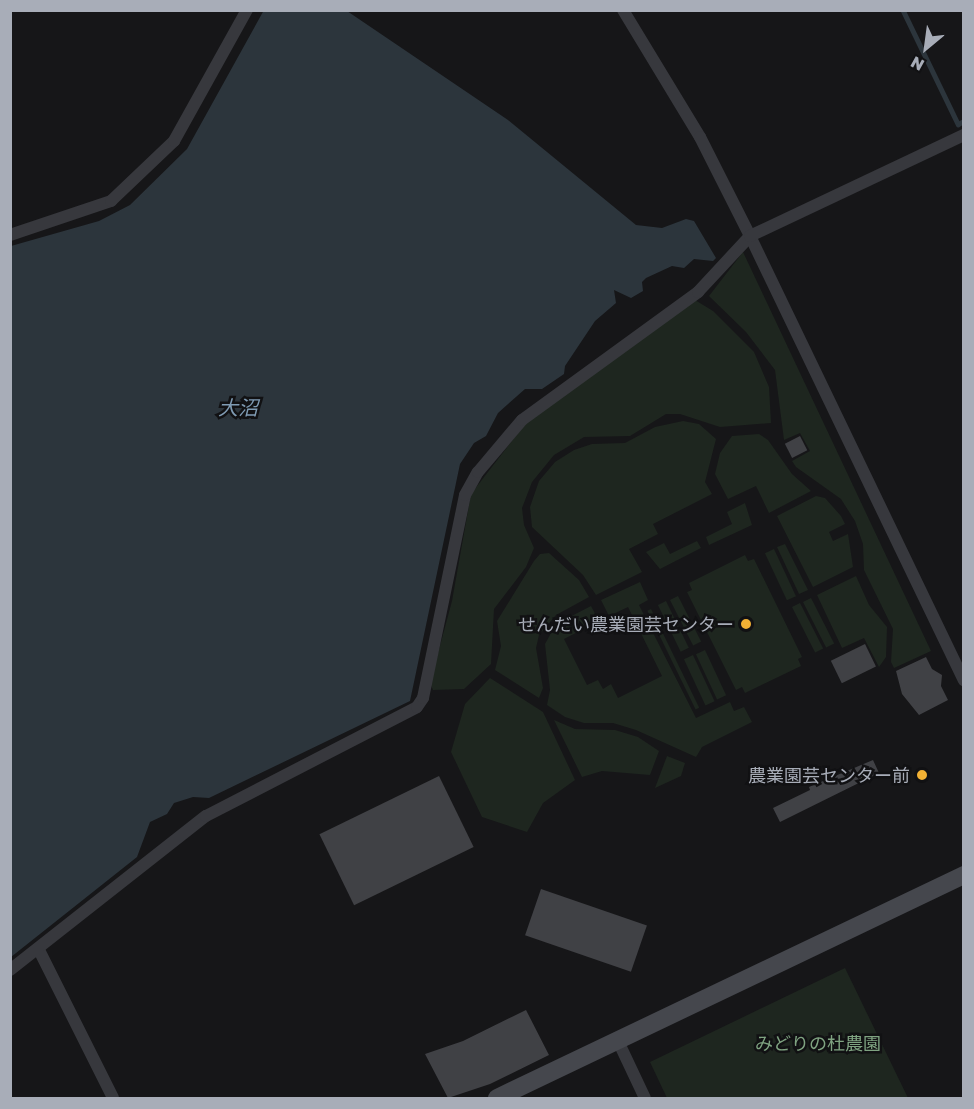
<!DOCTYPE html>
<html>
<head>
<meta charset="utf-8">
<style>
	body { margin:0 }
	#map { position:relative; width:974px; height:1109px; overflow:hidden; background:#161618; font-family:"Golos Text","Noto Sans JP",sans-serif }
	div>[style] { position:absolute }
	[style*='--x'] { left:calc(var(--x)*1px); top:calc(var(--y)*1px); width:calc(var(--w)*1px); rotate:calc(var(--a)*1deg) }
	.green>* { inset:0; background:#1e261f; transform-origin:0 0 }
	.water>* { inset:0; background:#2c353c }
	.stream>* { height:4.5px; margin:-2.25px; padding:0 2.25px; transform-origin:2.25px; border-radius:2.25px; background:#2c353c }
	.building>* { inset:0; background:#404145; transform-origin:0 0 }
	.street>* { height:12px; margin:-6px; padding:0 6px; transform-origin:6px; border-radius:6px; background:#37383d }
	.secondary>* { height:18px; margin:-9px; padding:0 9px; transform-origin:9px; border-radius:9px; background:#45474d }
	.dots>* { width:16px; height:16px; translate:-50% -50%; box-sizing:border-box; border:3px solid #111113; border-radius:50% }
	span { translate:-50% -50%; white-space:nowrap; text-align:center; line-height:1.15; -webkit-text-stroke:5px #111113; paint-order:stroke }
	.poi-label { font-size:18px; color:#a8adb8 }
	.right { translate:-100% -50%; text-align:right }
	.park-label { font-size:18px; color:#7fa381 }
	.water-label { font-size:20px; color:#7f9bb3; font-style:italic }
	.frame { position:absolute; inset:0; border:12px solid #a8adb8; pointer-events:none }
	.north { position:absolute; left:896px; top:18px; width:60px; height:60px; -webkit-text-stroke:4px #111113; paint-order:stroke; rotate:209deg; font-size:16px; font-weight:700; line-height:24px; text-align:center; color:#a8adb8 }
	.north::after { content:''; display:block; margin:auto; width:21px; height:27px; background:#a8adb8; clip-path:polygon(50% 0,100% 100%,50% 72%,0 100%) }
</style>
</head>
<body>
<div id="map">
	<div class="green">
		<div style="clip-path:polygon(743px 252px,931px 651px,894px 668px,891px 662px,893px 629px,864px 570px,863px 544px,855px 521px,841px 499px,796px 467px,792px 461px,810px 451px,800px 433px,784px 440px,775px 370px,746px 332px,709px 296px)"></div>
		<div style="clip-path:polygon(695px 300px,713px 311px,754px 352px,769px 387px,771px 423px,720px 427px,680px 414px,666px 414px,630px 436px,584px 437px,554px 455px,532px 482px,522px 508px,524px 525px,534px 548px,526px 567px,494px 609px,491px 664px,464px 689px,433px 690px,430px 683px,452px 601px,471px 494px,525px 424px)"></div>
		<div style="clip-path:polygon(683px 421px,699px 424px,716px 439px,705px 482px,712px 494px,653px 524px,658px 534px,629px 549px,642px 572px,596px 595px,583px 575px,532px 527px,530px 507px,539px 481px,555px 462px,574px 450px,592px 444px,625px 443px,655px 427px)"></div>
		<div style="clip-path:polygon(759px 434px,768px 440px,792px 474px,811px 491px,769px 513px,756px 486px,728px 499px,715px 474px,720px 453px,732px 436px)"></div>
		<div style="clip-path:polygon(816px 496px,825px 498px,841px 516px,845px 524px,829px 532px,833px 541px,848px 534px,853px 567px,813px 587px,777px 516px)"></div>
		<div style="clip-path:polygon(745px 503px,752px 525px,709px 545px,706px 537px,732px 524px,727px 512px)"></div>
		<div style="clip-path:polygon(697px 541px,701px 548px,660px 569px,646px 552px,664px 543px,670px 554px)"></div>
		<div style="clip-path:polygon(785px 544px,808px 590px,799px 594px,777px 547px)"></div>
		<div style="left:774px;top:549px;width:52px;height:10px;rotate:65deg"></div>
		<div style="clip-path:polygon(549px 553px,579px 580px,589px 597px,556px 615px,539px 635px,536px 648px,543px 688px,539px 698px,495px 670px,501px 646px,497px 621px,534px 561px,540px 554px)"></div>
		<div style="clip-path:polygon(745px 555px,748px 561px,754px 559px,802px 657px,798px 659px,801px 666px,745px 693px,742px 687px,736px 690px,687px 592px,692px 590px,689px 583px)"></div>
		<div style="clip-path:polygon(856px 576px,869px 605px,887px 627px,886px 657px,879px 667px,864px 638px,842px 648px,817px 595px)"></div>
		<div style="clip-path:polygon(640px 582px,648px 600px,639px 605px,696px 718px,730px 702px,734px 711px,744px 707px,752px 722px,702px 747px,696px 757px,636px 730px,613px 723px,584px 723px,565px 717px,547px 705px,550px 690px,545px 644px,556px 624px,591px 606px,599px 621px,564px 639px,587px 685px,598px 680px,603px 689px,611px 684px,618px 698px,662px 676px,628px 607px,609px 616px,601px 600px)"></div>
		<div style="left:678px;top:596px;width:51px;height:9px;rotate:63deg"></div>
		<div style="left:811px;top:598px;width:51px;height:9px;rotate:63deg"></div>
		<div style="left:666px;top:601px;width:52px;height:9px;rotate:64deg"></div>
		<div style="left:800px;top:603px;width:51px;height:9px;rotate:63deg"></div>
		<div style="left:651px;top:609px;width:110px;height:4px;rotate:64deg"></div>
		<div style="left:705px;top:650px;width:50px;height:10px;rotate:65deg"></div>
		<div style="left:693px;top:655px;width:51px;height:10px;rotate:65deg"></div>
		<div style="clip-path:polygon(490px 678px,543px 712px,575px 780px,543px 803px,527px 832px,482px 817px,451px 752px,465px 704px)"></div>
		<div style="clip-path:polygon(554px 720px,575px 729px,615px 730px,638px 737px,659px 751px,650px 775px,602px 771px,582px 777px)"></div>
		<div style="clip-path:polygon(667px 756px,685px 763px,681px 776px,655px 788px)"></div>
		<div style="clip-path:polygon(845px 968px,908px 1098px,667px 1098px,650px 1062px)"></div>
	</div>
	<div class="water">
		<div style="clip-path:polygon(264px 10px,347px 11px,508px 120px,636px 225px,662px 228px,686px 219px,694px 221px,716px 258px,713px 261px,694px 259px,684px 268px,672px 266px,646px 278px,642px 282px,643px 291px,631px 298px,614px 290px,616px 303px,595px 321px,565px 366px,564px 374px,542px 389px,525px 389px,498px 413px,486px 436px,474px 443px,460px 464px,410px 701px,209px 798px,193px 797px,174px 803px,167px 814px,150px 822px,137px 857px,11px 957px,11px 246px,99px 221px,130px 205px,187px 149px)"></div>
	</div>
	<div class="stream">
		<div style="--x:903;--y:10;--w:127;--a:64.2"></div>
		<div style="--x:958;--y:124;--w:7;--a:-27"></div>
	</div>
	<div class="building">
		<div style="left:800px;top:436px;width:16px;height:17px;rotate:63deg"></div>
		<div style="left:865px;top:644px;width:25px;height:38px;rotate:64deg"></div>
		<div style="clip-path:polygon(926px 657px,932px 669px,942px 675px,941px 686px,948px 700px,919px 715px,902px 694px,896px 671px)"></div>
		<div style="clip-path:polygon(873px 760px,879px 773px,780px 822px,773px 808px,810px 790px,809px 787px)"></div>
		<div style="left:439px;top:776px;width:79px;height:133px;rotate:64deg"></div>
		<div style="left:541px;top:889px;width:112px;height:49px;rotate:19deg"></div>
		<div style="clip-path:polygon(526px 1010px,549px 1055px,490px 1084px,448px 1098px,425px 1054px,463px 1041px)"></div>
	</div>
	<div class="street">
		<div style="--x:623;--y:10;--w:149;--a:58.8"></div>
		<div style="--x:700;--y:137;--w:111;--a:63.2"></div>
		<div style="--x:750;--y:236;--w:493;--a:64.3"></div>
		<div style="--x:10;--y:235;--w:107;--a:-18.6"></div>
		<div style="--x:111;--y:201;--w:87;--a:-43.6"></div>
		<div style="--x:174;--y:141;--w:150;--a:-60.9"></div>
		<div style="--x:39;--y:950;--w:165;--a:63.4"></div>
		<div style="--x:10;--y:970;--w:249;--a:-38.2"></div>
		<div style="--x:206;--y:816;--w:237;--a:-27.3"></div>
		<div style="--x:417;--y:707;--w:11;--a:-56"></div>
		<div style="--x:423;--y:698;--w:207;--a:-78.3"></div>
		<div style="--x:465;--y:495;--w:26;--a:-61"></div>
		<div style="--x:478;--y:472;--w:68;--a:-49.8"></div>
		<div style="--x:522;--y:420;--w:218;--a:-36"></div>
		<div style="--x:698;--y:292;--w:76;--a:-47.1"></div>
		<div style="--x:750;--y:236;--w:237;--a:-25.3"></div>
		<div style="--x:618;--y:1041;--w:63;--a:64.7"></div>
	</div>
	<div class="secondary">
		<div style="--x:497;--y:1098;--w:518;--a:-25.53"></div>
	</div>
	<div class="dots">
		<div style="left:746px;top:624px;background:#f2b134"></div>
		<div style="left:922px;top:775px;background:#f2b134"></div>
	</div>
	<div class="poi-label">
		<span class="right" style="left:734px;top:624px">せんだい農業園芸センター</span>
		<span class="right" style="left:910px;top:775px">農業園芸センター前</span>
	</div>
	<div class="park-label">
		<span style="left:818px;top:1043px">みどりの杜農園</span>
	</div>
	<div class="water-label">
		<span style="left:238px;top:407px">大沼</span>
	</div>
	<div class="frame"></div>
	<div class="north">N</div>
</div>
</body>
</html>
